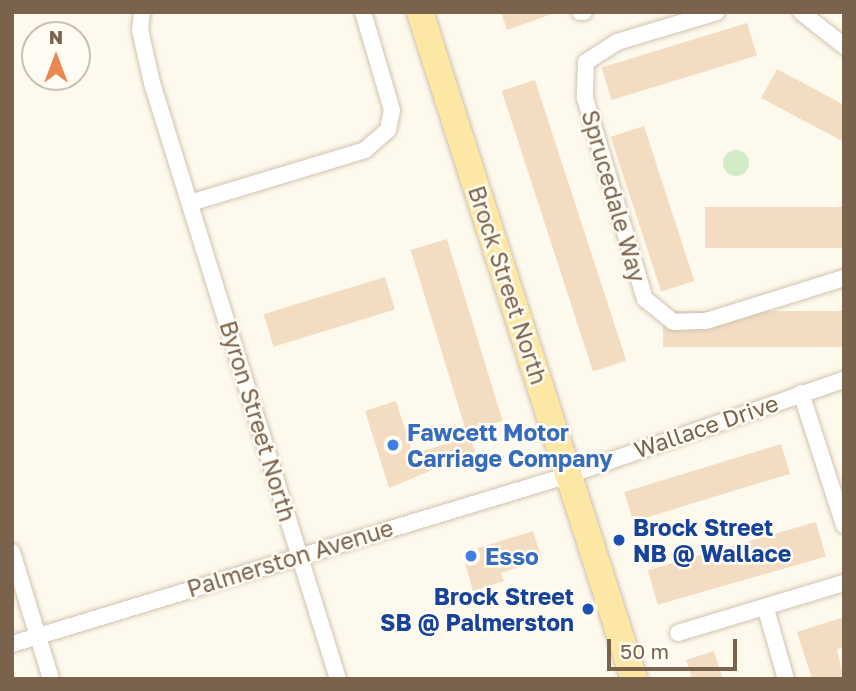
<!DOCTYPE html>
<html>
<head>
<meta charset="utf-8">
<style>
	body { margin:0 }
	#map { position:relative; width:856px; height:691px; overflow:hidden; background:#fdf9ec; font-family:"Golos Text",sans-serif }
	div>[style] { position:absolute }
	[style*='--x'] { left:calc(var(--x)*1px); top:calc(var(--y)*1px); width:calc(var(--w)*1px); rotate:calc(var(--a)*1deg) }
	.green>* { inset:0; background:#d2ecc8 }
	.round { border-radius:50% }
	.building>* { inset:0; background:#f3ddc2; transform-origin:0 0 }
	.roads { filter:drop-shadow(0 0 2px #d1c3b0) drop-shadow(0 0 2px #d1c3b0) }
	.street>* { height:16px; margin:-8px; padding:0 8px; transform-origin:8px; border-radius:8px; background:#fff }
	.primary>* { height:26px; margin:-13px; padding:0 13px; transform-origin:13px; border-radius:13px; background:#fce8a4 }
	.dots>* { width:19px; height:19px; translate:-50% -50%; box-sizing:border-box; border:4px solid #fffcf3; border-radius:50% }
	span { translate:-50% -50%; white-space:nowrap; text-align:center; line-height:1.15; -webkit-text-stroke:5px #fffcf3; paint-order:stroke }
	.street-label { font-size:23px; color:#7a634d }
	.shop-label { font-size:23px; color:#366cbe; font-weight:700 }
	.left { translate:0 -50%; text-align:left }
	.transit-label { font-size:23px; color:#164399; font-weight:700 }
	.right { translate:-100% -50%; text-align:right }
	.frame { position:absolute; inset:0; border:14px solid #7a634d; pointer-events:none }
	.north { position:absolute; left:21px; top:21px; width:70px; height:70px; box-sizing:border-box; background:#fffcf3; border:2px solid #cabfb1; border-radius:50%; rotate:0deg; font-size:19px; font-weight:700; line-height:28px; text-align:center; color:#7a634d }
	.north::after { content:''; display:block; margin:auto; width:24px; height:32px; background:#e88850; clip-path:polygon(50% 0,100% 100%,50% 72%,0 100%) }
	.scale { position:absolute; left:607px; top:639px; width:130px; height:32px; box-sizing:border-box; border:4px solid #7a634d; border-top:0; padding-left:9px; font-size:21px; line-height:24px; white-space:nowrap; color:#7a634d; -webkit-text-stroke:5px #fffcf3; paint-order:stroke }
</style>
</head>
<body>
<div id="map">
	<div class="green">
		<div class="round" style="left:723px;top:150px;width:26px;height:26px"></div>
	</div>
	<div class="building">
		<div style="clip-path:polygon(501px 12px,551px 12px,552px 14px,507px 30px)"></div>
		<div style="left:747px;top:23px;width:34px;height:152px;rotate:73deg"></div>
		<div style="clip-path:polygon(777px 69px,844px 105px,844px 142px,761px 98px)"></div>
		<div style="left:535px;top:80px;width:295px;height:35px;rotate:72deg"></div>
		<div style="left:644px;top:126px;width:163px;height:35px;rotate:72deg"></div>
		<div style="left:844px;top:207px;width:41px;height:139px;rotate:90deg"></div>
		<div style="left:447px;top:239px;width:190px;height:38px;rotate:73deg"></div>
		<div style="left:385px;top:277px;width:34px;height:127px;rotate:73deg"></div>
		<div style="left:844px;top:311px;width:36px;height:181px;rotate:90deg"></div>
		<div style="clip-path:polygon(396px 401px,413px 454px,470px 437px,475px 452px,389px 488px,365px 411px)"></div>
		<div style="left:781px;top:444px;width:31px;height:164px;rotate:73deg"></div>
		<div style="left:816px;top:522px;width:36px;height:175px;rotate:74deg"></div>
		<div style="clip-path:polygon(533px 531px,542px 560px,501px 573px,504px 581px,473px 591px,462px 553px)"></div>
		<div style="clip-path:polygon(844px 617px,844px 647px,837px 649px,844px 679px,812px 679px,797px 632px)"></div>
		<div style="clip-path:polygon(714px 651px,723px 679px,692px 679px,686px 660px)"></div>
	</div>
	<div class="roads">
		<div class="street">
			<div style="--x:142;--y:12;--w:18;--a:96"></div>
			<div style="--x:140;--y:30;--w:54;--a:77.2"></div>
			<div style="--x:152;--y:83;--w:624;--a:72.67"></div>
			<div style="--x:580;--y:12;--w:4;--a:0"></div>
			<div style="--x:717;--y:12;--w:104;--a:163.3"></div>
			<div style="--x:617;--y:42;--w:37;--a:147"></div>
			<div style="--x:586;--y:62;--w:36;--a:92"></div>
			<div style="--x:585;--y:98;--w:210;--a:73.4"></div>
			<div style="--x:645;--y:299;--w:36;--a:39"></div>
			<div style="--x:673;--y:322;--w:33;--a:-2"></div>
			<div style="--x:706;--y:321;--w:145;--a:-17.3"></div>
			<div style="--x:801;--y:12;--w:55;--a:38.3"></div>
			<div style="--x:190;--y:203;--w:183;--a:-16.8"></div>
			<div style="--x:365;--y:150;--w:30;--a:-41"></div>
			<div style="--x:388;--y:130;--w:20;--a:-79"></div>
			<div style="--x:392;--y:110;--w:102;--a:-106.5"></div>
			<div style="--x:801;--y:393;--w:139;--a:72"></div>
			<div style="--x:12;--y:552;--w:133;--a:72.9"></div>
			<div style="--x:766;--y:609;--w:73;--a:74.1"></div>
			<div style="--x:678;--y:633;--w:173;--a:-16.8"></div>
			<div style="--x:12;--y:644;--w:582;--a:-16.88"></div>
			<div style="--x:569;--y:475;--w:291;--a:-19.1"></div>
		</div>
		<div class="primary">
			<div style="--x:420;--y:12;--w:700;--a:72.21"></div>
		</div>
	</div>
	<div class="dots">
		<div style="left:393px;top:445px;background:#3f7fe0"></div>
		<div style="left:619px;top:540px;background:#1a4fb4"></div>
		<div style="left:471px;top:556px;background:#3f7fe0"></div>
		<div style="left:588px;top:609px;background:#1a4fb4"></div>
	</div>
	<div class="street-label">
		<span style="left:614px;top:196px;rotate:74deg">Sprucedale Way</span>
		<span style="left:508px;top:285px;rotate:72deg">Brock Street North</span>
		<span style="left:258px;top:421px;rotate:73deg">Byron Street North</span>
		<span style="left:706px;top:426px;rotate:-19deg">Wallace Drive</span>
		<span style="left:290px;top:558px;rotate:-17deg">Palmerston Avenue</span>
	</div>
	<div class="shop-label">
		<span class="left" style="left:407px;top:445px">Fawcett Motor<br>Carriage Company</span>
		<span class="left" style="left:485px;top:556px">Esso</span>
	</div>
	<div class="transit-label">
		<span class="left" style="left:633px;top:540px">Brock Street<br>NB @ Wallace</span>
		<span class="right" style="left:574px;top:609px">Brock Street<br>SB @ Palmerston</span>
	</div>
	<div class="frame"></div>
	<div class="north">N</div>
	<div class="scale">50 m</div>
</div>
</body>
</html>
